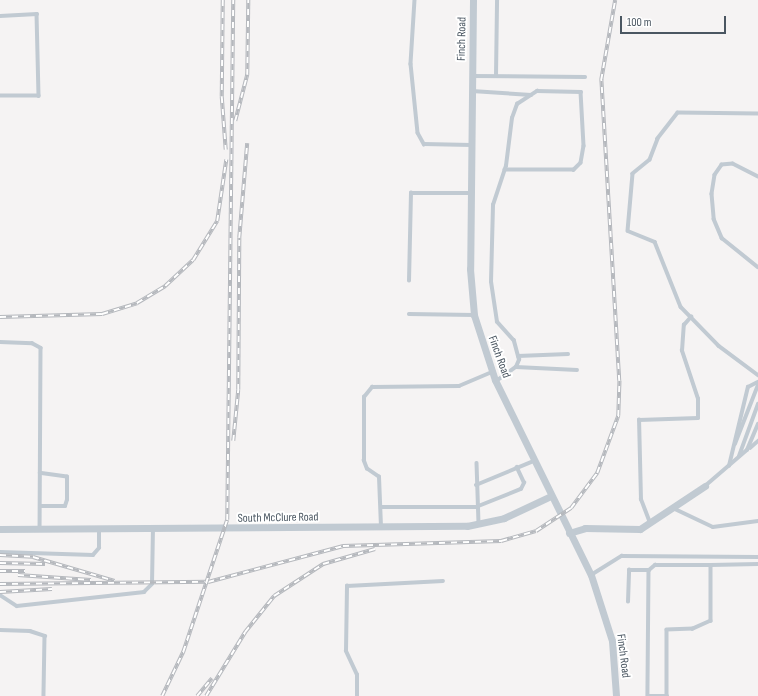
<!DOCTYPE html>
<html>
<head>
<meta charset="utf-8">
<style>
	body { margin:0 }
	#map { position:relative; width:758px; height:696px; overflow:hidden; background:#f5f3f3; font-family:"Sofia Sans Condensed",sans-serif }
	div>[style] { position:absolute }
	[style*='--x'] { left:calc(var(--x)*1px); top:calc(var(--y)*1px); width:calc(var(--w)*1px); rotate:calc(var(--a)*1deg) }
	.lane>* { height:3.5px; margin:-1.75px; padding:0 1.75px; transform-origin:1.75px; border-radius:1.75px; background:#c1cad2 }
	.street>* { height:7px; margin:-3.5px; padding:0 3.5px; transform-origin:3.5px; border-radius:3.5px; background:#c1cad2 }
	.rail>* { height:3.5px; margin-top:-1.75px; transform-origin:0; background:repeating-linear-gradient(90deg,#fff 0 6px,#b5b8bd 0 12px); box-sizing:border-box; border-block:1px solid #b5b8bd }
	span { translate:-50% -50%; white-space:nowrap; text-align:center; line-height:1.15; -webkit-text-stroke:4px #fff; paint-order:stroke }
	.street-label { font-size:12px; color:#4a5661 }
	.scale { position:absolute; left:620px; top:16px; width:106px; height:18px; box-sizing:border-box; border:2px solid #4a5661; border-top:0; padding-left:5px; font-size:12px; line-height:14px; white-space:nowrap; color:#4a5661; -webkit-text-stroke:3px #fff; paint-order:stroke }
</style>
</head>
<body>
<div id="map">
	<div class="lane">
		<div style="--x:415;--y:0;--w:64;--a:93.6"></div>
		<div style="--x:411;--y:64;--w:69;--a:84.2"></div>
		<div style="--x:418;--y:133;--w:13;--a:61"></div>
		<div style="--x:424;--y:144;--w:47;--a:1.2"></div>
		<div style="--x:0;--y:16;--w:37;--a:-3"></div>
		<div style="--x:37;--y:14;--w:82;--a:88.6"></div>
		<div style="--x:39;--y:96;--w:39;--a:180"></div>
		<div style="--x:472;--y:76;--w:113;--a:0.5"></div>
		<div style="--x:496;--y:76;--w:76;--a:-89.2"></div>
		<div style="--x:472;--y:91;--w:59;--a:3.9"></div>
		<div style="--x:758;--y:114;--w:80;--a:-179.3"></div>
		<div style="--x:678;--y:113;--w:33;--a:128"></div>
		<div style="--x:658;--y:139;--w:22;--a:111"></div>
		<div style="--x:650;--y:160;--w:22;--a:141"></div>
		<div style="--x:633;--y:174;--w:57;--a:95"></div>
		<div style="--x:628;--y:231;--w:29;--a:22"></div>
		<div style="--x:655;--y:242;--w:70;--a:68.2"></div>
		<div style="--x:681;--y:307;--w:54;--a:45.7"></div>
		<div style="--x:719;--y:346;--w:49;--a:36.6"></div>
		<div style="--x:758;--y:177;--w:28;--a:-153"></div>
		<div style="--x:733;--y:164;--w:11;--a:175"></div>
		<div style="--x:722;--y:165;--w:12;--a:125"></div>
		<div style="--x:715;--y:175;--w:19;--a:99"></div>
		<div style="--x:712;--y:194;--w:25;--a:85"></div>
		<div style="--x:714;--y:219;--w:21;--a:67"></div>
		<div style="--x:722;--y:238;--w:46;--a:38.9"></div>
		<div style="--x:409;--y:281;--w:88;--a:-88.7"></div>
		<div style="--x:411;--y:193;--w:60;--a:0"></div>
		<div style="--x:409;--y:314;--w:65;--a:0.9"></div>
		<div style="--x:0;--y:342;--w:32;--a:2"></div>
		<div style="--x:32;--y:343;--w:10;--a:29"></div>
		<div style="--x:41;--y:348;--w:181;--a:90.3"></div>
		<div style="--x:518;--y:356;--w:50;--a:-2.3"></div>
		<div style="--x:516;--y:367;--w:61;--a:2.8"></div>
		<div style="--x:495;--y:382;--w:26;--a:-36"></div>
		<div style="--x:516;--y:367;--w:8;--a:-67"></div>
		<div style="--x:519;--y:360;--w:20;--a:-105"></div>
		<div style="--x:514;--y:341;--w:25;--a:-132"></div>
		<div style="--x:497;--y:322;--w:40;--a:-98.5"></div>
		<div style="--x:491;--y:282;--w:77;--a:-88.5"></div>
		<div style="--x:493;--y:205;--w:41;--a:-71.6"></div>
		<div style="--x:506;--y:166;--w:48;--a:-82.9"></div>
		<div style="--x:512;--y:118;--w:15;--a:-70"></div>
		<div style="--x:517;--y:104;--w:24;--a:-33"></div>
		<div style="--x:537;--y:91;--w:44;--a:1.3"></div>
		<div style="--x:581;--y:92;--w:54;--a:86.8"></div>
		<div style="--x:584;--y:146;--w:17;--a:100"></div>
		<div style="--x:581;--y:163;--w:10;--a:135"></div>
		<div style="--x:574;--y:170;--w:69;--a:180"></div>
		<div style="--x:735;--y:444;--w:63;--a:-68.7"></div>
		<div style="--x:750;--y:448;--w:11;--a:-41"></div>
		<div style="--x:739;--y:456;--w:55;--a:-69.9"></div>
		<div style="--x:477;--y:463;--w:60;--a:88.1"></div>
		<div style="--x:729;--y:466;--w:81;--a:-76.5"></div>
		<div style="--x:748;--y:387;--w:11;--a:-27"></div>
		<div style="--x:476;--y:485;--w:63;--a:-22.5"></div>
		<div style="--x:705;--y:486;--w:55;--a:-40.6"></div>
		<div style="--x:747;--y:450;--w:28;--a:-67"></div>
		<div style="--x:40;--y:506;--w:25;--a:0"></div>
		<div style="--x:65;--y:506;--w:6;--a:-72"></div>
		<div style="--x:67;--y:500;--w:23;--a:-90"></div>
		<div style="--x:67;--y:477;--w:27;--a:-172"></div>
		<div style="--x:382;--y:507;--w:94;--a:0"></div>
		<div style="--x:476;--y:507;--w:48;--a:-21.8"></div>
		<div style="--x:521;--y:489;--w:7;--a:-63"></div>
		<div style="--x:524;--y:483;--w:17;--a:-115"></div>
		<div style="--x:673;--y:508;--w:44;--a:25.4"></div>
		<div style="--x:713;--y:527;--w:45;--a:-7.6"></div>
		<div style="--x:650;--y:523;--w:25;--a:-111"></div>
		<div style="--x:641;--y:500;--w:80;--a:-91.4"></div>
		<div style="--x:639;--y:420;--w:59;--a:-1.9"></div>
		<div style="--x:698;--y:418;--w:19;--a:-90"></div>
		<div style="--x:698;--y:399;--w:51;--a:-108.4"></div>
		<div style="--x:682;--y:351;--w:26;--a:-86"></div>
		<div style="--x:684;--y:325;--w:11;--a:-49"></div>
		<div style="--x:381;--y:527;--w:50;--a:-92.3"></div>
		<div style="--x:379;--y:477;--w:14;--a:-146"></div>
		<div style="--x:367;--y:469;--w:9;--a:-111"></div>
		<div style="--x:364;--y:461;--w:64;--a:-90"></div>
		<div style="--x:364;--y:397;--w:13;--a:-51"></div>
		<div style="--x:372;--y:387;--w:87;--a:-0.7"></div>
		<div style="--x:459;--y:386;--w:36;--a:-23"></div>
		<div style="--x:0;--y:552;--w:93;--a:1.8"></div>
		<div style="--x:93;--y:555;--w:9;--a:-49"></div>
		<div style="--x:99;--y:548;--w:19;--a:-90"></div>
		<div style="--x:711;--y:565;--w:47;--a:-1.2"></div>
		<div style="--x:649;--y:570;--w:126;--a:90.5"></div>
		<div style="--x:648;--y:696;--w:19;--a:0"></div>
		<div style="--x:591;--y:575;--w:36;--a:-32"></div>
		<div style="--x:622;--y:556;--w:136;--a:0.4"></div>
		<div style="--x:0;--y:595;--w:20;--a:33"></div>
		<div style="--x:17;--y:606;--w:128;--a:-6.3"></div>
		<div style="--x:144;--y:592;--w:11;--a:-45"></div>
		<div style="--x:152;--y:584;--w:55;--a:-89"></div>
		<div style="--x:628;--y:602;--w:32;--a:-88"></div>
		<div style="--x:629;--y:570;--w:20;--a:0"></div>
		<div style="--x:649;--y:570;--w:8;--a:-40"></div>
		<div style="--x:655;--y:565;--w:56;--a:0"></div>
		<div style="--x:711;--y:565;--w:56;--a:90"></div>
		<div style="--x:711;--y:621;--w:20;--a:156"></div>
		<div style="--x:693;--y:629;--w:26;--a:178"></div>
		<div style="--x:667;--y:630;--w:66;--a:90"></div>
		<div style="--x:0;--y:630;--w:30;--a:2"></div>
		<div style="--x:30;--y:631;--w:16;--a:18"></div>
		<div style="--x:45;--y:636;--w:60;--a:91"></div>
		<div style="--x:357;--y:696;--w:21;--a:-90"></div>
		<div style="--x:357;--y:675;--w:26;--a:-115"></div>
		<div style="--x:346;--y:651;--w:65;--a:-89.1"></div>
		<div style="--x:347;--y:586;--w:96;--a:-3"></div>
	</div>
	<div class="street">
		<div style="--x:473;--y:0;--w:269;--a:90.6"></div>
		<div style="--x:470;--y:269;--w:46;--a:85"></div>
		<div style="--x:474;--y:315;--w:68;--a:72.1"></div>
		<div style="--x:495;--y:380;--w:217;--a:63.8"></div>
		<div style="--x:591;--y:575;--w:69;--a:72.3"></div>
		<div style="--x:612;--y:641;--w:55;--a:85.8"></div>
		<div style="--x:0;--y:529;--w:467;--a:-0.4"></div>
		<div style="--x:467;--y:526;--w:38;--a:-12"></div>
		<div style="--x:504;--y:518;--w:52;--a:-25.1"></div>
		<div style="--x:569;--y:533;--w:17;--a:-17"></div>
		<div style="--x:585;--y:528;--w:55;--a:1"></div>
		<div style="--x:640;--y:529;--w:78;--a:-33.5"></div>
	</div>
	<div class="rail">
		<div style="--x:223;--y:0;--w:97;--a:90.6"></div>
		<div style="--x:222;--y:97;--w:53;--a:85.7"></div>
		<div style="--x:235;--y:121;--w:48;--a:-75.4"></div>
		<div style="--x:247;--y:75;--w:75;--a:-89.2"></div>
		<div style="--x:0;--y:317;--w:102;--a:-1.7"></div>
		<div style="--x:102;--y:314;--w:37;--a:-17"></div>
		<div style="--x:137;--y:303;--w:33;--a:-31"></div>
		<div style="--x:165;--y:286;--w:38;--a:-43"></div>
		<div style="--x:193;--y:260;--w:46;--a:-58.4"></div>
		<div style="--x:217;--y:221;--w:62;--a:-81.6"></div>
		<div style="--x:233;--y:441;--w:51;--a:-84.4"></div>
		<div style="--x:238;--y:390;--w:152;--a:-89.6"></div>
		<div style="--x:239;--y:238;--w:95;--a:-85.2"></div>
		<div style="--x:0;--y:555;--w:33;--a:3"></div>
		<div style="--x:33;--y:557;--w:85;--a:16.3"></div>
		<div style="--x:0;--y:563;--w:45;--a:1.3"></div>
		<div style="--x:0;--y:571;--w:25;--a:0"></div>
		<div style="--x:18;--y:575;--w:73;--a:3.9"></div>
		<div style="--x:0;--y:584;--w:208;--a:-0.6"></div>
		<div style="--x:208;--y:582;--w:140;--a:-14.9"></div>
		<div style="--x:343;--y:546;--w:158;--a:-1.8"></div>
		<div style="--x:501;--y:541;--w:36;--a:-16"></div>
		<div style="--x:536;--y:531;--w:42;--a:-33.3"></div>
		<div style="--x:571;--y:508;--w:44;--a:-53.4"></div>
		<div style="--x:597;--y:473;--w:61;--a:-69.8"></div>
		<div style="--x:618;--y:416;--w:35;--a:-88"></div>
		<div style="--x:619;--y:381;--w:302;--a:-93.4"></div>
		<div style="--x:601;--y:80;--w:81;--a:-80.1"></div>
		<div style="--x:0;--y:592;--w:52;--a:-3.3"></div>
		<div style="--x:162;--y:696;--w:49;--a:-64.5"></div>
		<div style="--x:183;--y:652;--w:139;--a:-71.6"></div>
		<div style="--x:227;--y:520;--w:520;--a:-89.34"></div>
		<div style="--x:197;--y:696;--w:23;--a:-50"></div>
		<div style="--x:206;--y:696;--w:75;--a:-58.6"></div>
		<div style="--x:245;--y:632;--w:46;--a:-51.1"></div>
		<div style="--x:274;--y:596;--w:59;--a:-33.1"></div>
		<div style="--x:323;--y:564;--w:54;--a:-16.1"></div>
	</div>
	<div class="street-label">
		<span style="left:462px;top:39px;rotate:-89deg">Finch Road</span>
		<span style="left:499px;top:357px;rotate:70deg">Finch Road</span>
		<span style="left:278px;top:518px;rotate:-1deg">South McClure Road</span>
		<span style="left:623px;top:656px;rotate:83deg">Finch Road</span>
	</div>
	<div class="scale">100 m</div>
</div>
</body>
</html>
